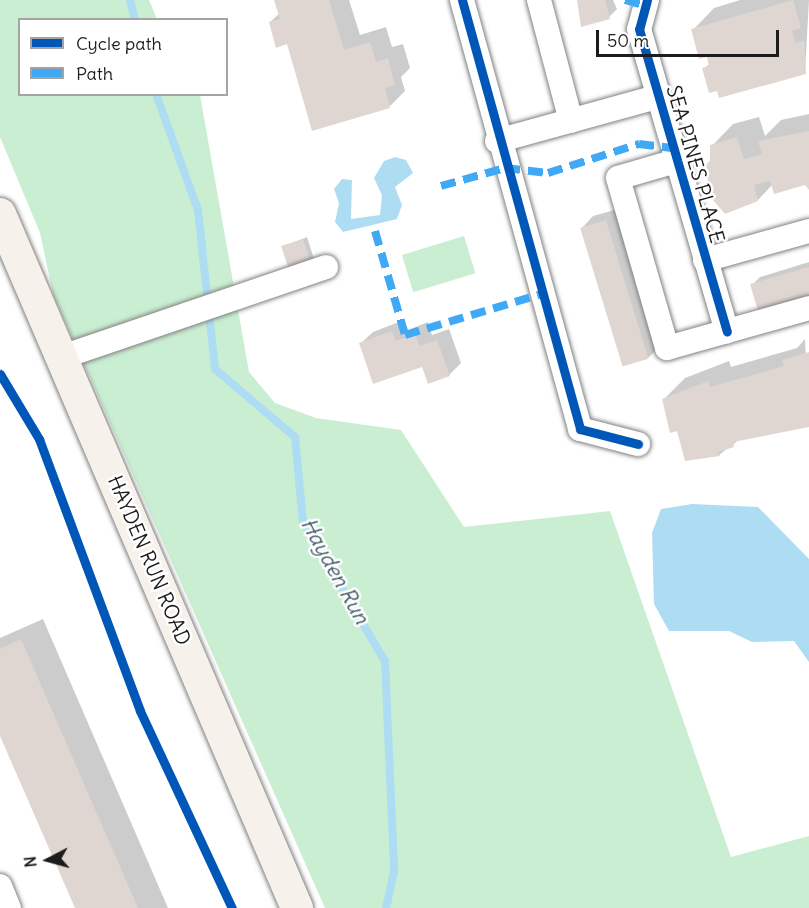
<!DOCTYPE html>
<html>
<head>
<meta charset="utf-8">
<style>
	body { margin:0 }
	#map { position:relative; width:809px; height:908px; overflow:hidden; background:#fff; font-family:Delius,sans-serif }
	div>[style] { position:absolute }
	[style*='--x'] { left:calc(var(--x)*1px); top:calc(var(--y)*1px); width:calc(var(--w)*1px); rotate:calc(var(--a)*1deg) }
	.green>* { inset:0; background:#c9eed2; transform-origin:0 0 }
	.water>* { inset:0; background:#aeddf3 }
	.shadow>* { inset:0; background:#0003 }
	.stream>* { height:8px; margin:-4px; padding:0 4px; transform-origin:4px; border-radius:4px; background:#aeddf3 }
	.building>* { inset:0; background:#e0d6d1; transform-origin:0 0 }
	.roads { filter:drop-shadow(0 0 2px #828282) drop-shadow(0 0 2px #828282) }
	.minor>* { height:24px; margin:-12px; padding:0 12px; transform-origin:12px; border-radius:12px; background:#fff }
	.major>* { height:32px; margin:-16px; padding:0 16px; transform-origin:16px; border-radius:16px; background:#f6f1eb }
	.quiet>* { height:8px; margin-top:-4px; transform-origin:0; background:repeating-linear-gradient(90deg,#3fa9f5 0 15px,transparent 0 23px) }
	.cycleway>* { height:9px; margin:-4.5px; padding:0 4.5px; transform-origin:4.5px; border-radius:4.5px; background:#0057b8 }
	span { translate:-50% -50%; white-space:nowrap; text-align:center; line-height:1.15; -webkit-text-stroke:5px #fff; paint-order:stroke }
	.street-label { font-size:20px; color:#1c1c1c }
	.water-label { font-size:21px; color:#435b66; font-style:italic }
	.legend { position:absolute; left:18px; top:18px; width:210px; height:78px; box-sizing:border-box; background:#fff; border:2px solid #a4a4a4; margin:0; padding:8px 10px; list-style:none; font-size:18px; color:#1c1c1c }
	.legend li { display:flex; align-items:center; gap:12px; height:30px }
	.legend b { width:30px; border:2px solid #a4a4a4 }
	.north { position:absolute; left:18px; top:830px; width:60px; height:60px; -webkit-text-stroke:4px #fff; paint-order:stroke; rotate:264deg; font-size:16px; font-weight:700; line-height:24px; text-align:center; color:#1c1c1c }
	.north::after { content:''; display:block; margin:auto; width:21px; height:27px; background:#1c1c1c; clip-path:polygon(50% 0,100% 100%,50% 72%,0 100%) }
	.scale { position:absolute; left:596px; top:30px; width:183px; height:27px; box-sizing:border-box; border:3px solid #1c1c1c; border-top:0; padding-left:8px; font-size:18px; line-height:21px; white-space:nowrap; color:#1c1c1c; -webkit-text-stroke:4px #fff; paint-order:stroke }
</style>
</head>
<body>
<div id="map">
	<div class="green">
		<div style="clip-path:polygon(0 0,149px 0,157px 19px,20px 20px,20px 94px,200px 95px,249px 372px,275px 403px,316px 418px,401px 430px,464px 527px,610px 511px,731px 857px,809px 836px,809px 908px,325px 908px,53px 294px,40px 233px,0 137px)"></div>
		<div style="left:464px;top:236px;width:39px;height:65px;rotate:73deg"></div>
	</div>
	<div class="water">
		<div style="clip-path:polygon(395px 157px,406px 160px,413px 173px,395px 187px,402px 205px,397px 219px,343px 232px,335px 222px,339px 203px,334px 189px,342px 179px,352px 180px,351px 219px,380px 215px,382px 195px,374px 178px,384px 161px)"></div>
		<div style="clip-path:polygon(692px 504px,758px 507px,809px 559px,809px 662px,794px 641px,752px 642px,729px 631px,669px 631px,654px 604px,652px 533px,661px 509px)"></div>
	</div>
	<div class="shadow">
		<div style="clip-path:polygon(276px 0,349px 0,360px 35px,386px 27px,392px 47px,403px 44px,410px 68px,401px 77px,405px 91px,390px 106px,288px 43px,270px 22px,280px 13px)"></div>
		<div style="clip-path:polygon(577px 0,613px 0,617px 9px,609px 17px)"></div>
		<div style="clip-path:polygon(740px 0,809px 0,805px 72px,718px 89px,704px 69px,710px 63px,693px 30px,714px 8px)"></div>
		<div style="clip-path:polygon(809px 114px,809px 189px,806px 183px,773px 184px,758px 200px,705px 166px,712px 159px,712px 146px,733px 124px,759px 117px,765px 136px,781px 120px)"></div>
		<div style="clip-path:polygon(618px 209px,660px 346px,648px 358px,623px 365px,581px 229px,593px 216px)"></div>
		<div style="clip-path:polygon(307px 237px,314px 259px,310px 263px,282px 247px)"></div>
		<div style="clip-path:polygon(809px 262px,809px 294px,752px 285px,760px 277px)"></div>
		<div style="clip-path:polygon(404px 320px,408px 330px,428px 322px,432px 335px,449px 329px,461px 363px,449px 375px,360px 344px,373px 332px)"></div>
		<div style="clip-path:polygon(805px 339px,809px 426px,740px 439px,719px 455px,678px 430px,664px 399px,685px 378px,729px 361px,731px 367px,797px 348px)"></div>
		<div style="clip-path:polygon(43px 619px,168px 908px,76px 908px,0 732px,0 638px)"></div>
	</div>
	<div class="stream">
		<div style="--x:130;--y:0;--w:21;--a:76"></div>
		<div style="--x:156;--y:94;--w:123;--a:70.1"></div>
		<div style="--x:198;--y:210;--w:160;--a:83.9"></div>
		<div style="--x:215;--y:369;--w:105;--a:40.4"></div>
		<div style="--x:295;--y:437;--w:85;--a:84.6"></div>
		<div style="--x:303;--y:522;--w:161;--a:59.5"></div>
		<div style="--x:385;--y:661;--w:210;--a:87.5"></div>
		<div style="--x:394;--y:871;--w:38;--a:102"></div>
	</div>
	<div class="building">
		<div style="clip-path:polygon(274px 0,329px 0,344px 50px,370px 42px,376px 62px,388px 58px,395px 85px,385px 88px,390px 108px,312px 131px,287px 44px,276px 48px,269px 22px,280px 19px)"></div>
		<div style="clip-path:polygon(577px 0,605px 0,610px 19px,581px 27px)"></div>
		<div style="clip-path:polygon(793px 0,801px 28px,792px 31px,796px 43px,804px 40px,806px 74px,719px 98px,717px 91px,709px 93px,702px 68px,709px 66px,707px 57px,699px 59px,691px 29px)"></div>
		<div style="clip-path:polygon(809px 131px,809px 190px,805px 185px,774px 194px,770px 181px,754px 185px,758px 201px,725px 214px,713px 200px,704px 165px,710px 163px,710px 145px,737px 137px,744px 159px,762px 154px,758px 141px)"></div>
		<div style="left:606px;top:220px;width:145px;height:27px;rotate:73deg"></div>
		<div style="left:303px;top:239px;width:26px;height:23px;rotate:72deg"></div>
		<div style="clip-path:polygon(809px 267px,809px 296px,758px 311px,750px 284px)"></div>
		<div style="clip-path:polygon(392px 331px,396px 341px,415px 334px,420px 346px,437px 340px,450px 376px,428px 384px,422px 367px,373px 384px,359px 343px)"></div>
		<div style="clip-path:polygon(809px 352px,809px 427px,733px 442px,734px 447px,718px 452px,720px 456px,685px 461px,677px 431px,670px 433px,662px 399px,708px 381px,710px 387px,784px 366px,782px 360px)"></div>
		<div style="clip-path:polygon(21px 639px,138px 908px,75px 908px,0 736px,0 649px)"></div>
	</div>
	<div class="roads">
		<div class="minor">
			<div style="--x:462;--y:0;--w:445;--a:74.6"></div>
			<div style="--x:580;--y:429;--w:60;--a:14.5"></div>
			<div style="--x:539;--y:0;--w:125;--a:75.2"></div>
			<div style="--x:647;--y:0;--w:30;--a:105"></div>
			<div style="--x:639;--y:29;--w:315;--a:73.8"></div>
			<div style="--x:497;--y:141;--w:166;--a:-15.4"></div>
			<div style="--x:676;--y:161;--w:60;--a:163.7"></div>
			<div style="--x:618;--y:178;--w:177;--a:73.9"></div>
			<div style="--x:667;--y:348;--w:148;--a:-15.7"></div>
			<div style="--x:705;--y:260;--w:108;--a:-15.6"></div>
			<div style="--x:62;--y:357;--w:279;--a:-18.8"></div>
			<div style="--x:0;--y:886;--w:24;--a:68"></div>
		</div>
		<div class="major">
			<div style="--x:0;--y:214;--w:755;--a:66.83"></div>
		</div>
	</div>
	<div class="quiet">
		<div style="--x:625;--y:0;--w:18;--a:16"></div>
		<div style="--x:441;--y:186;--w:66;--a:-15.7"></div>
		<div style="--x:505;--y:168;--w:43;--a:6.6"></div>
		<div style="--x:548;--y:173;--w:96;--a:-17.7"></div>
		<div style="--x:639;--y:144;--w:33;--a:7"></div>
		<div style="--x:375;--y:231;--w:108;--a:73.9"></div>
		<div style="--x:405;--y:335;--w:143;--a:-16.7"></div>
	</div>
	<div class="cycleway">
		<div style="--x:462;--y:0;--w:445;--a:74.6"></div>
		<div style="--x:580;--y:429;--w:60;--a:14.5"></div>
		<div style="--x:647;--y:0;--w:30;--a:105"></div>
		<div style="--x:639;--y:29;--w:315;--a:73.8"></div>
		<div style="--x:0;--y:374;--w:76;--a:59"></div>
		<div style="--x:39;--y:439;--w:290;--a:69.6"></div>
		<div style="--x:140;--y:711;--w:217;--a:65"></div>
	</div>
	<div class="street-label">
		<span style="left:696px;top:164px;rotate:74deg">SEA PINES PLACE</span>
		<span style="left:150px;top:560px;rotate:67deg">HAYDEN RUN ROAD</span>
	</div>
	<div class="water-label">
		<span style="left:335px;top:571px;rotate:61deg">Hayden Run</span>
	</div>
	<ul class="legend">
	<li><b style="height:8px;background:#0057b8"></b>Cycle path</li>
	<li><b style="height:8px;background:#3fa9f5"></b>Path</li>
	</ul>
	<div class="north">N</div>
	<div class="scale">50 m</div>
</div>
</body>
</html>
